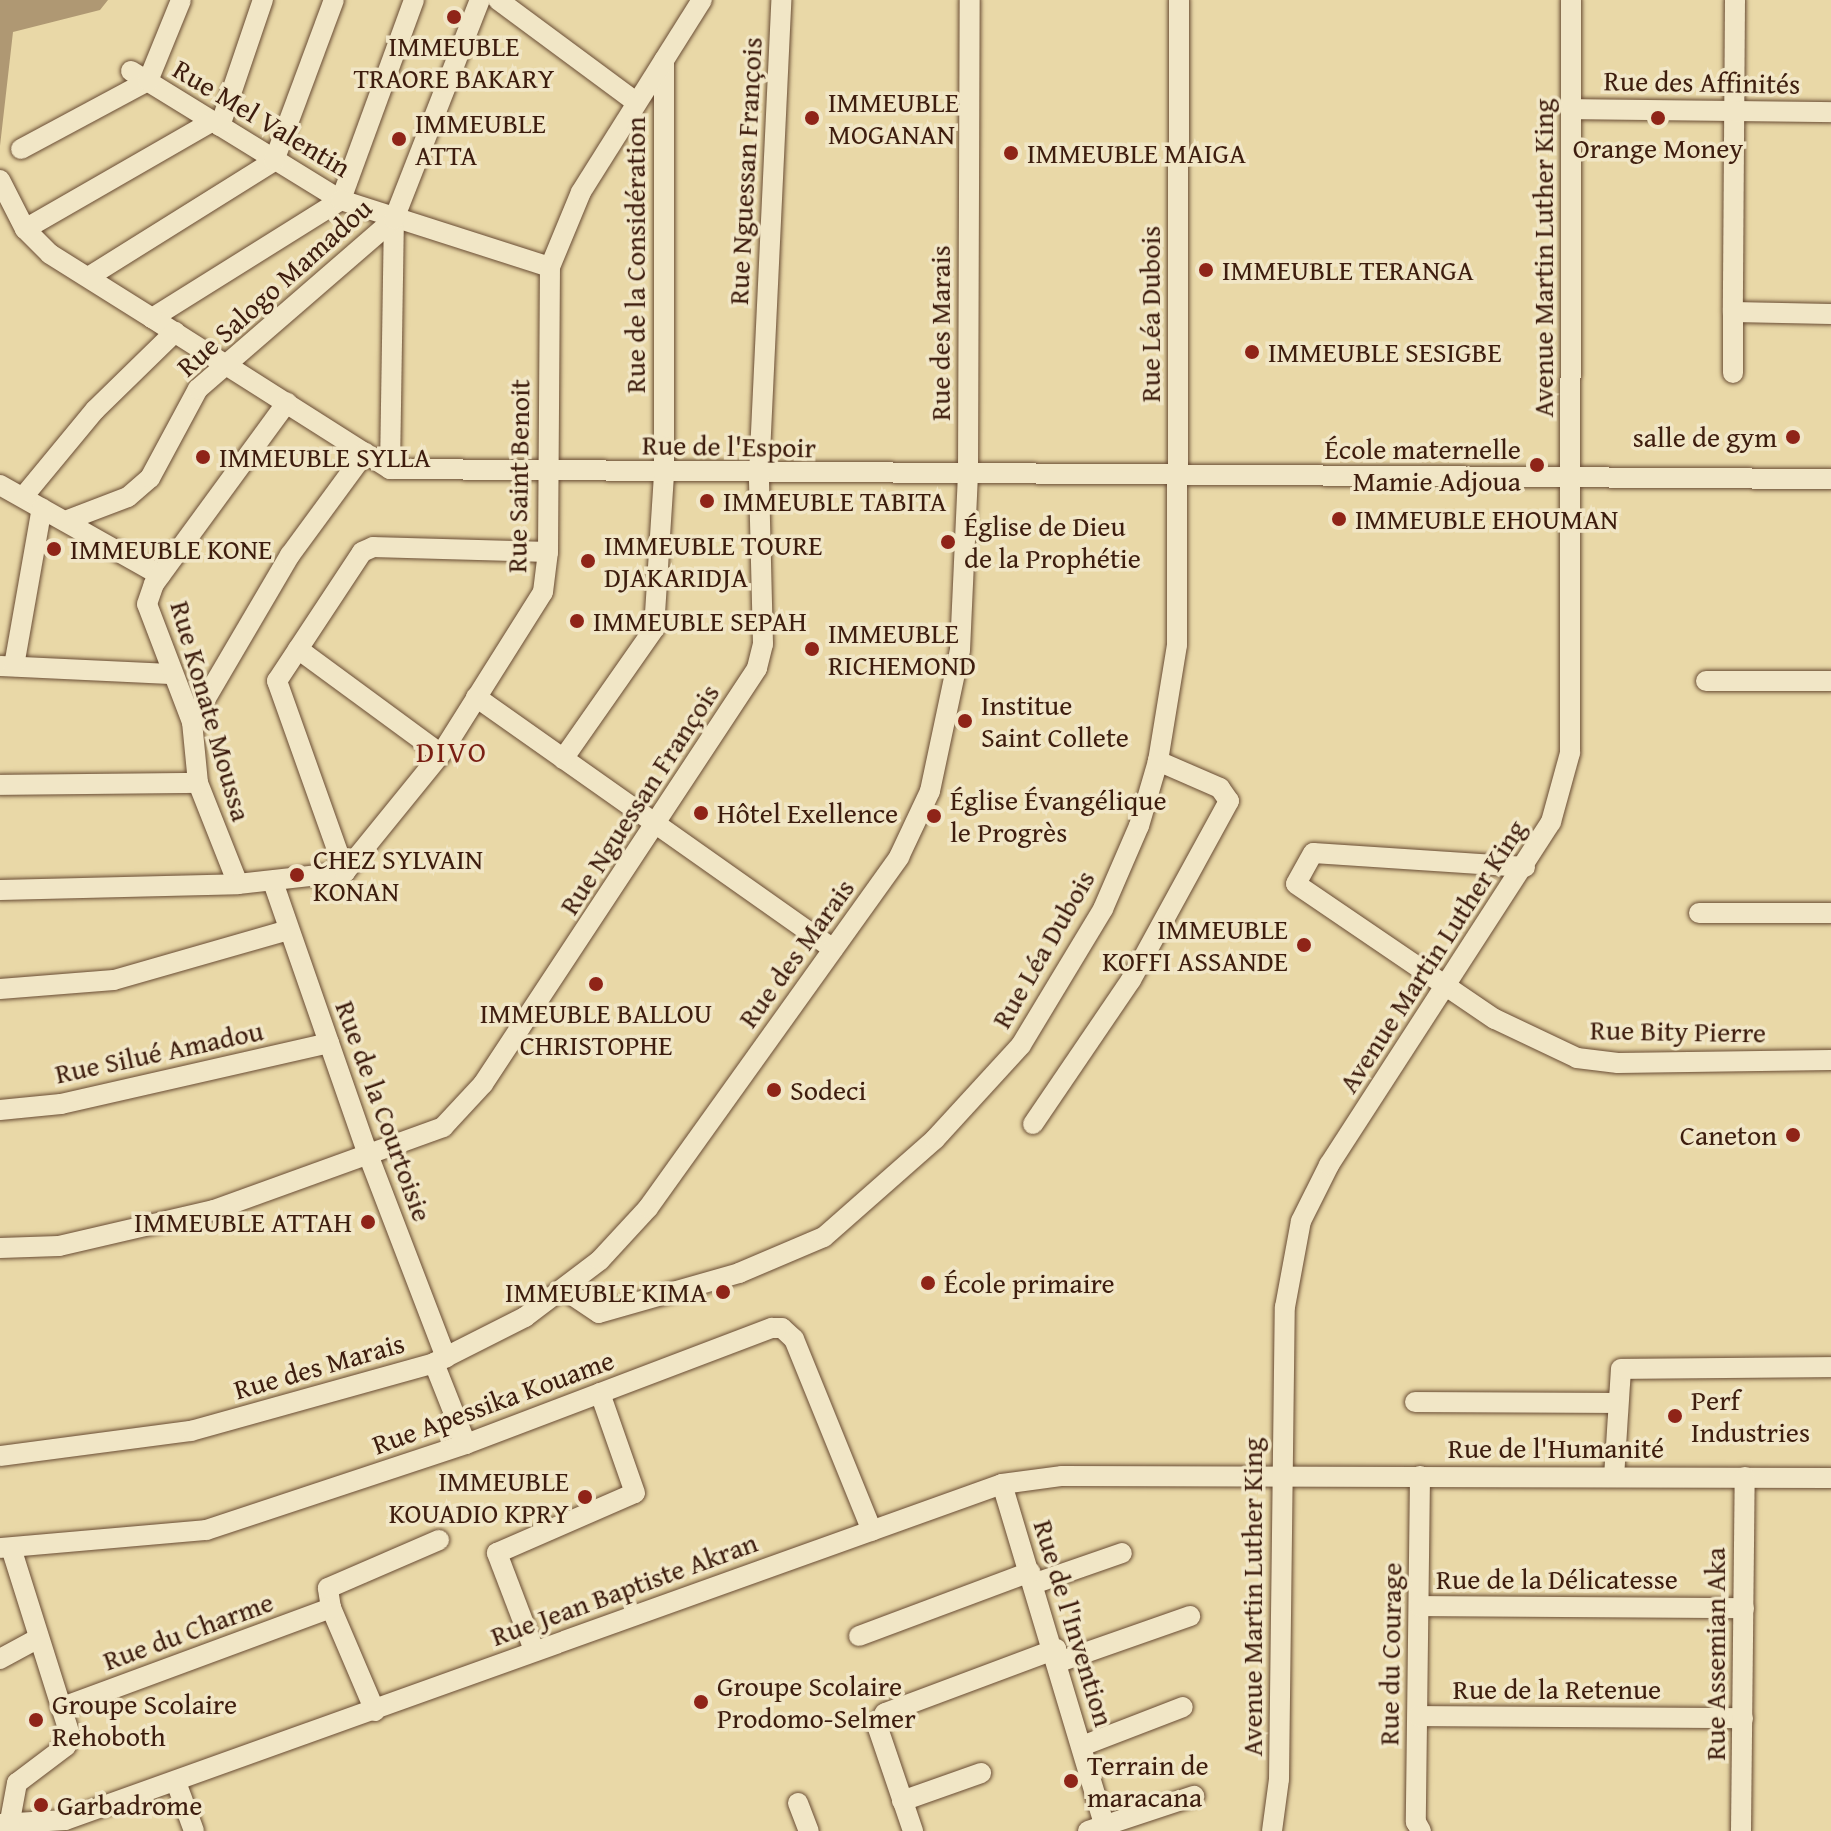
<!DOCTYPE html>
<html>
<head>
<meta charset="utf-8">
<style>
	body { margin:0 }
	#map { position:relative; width:1831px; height:1831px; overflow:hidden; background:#e9d8a7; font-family:"Gentium Book Plus",serif }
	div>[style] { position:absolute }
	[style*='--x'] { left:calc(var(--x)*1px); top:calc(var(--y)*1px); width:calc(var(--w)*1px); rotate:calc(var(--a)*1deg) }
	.water>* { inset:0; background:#af9873 }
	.roads { filter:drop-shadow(0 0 2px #694c34) drop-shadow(0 0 2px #694c34) }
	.minor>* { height:20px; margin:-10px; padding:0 10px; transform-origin:10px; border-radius:10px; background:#f1e6c6 }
	.dots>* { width:22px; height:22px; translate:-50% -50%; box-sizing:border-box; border:4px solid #f1e6c6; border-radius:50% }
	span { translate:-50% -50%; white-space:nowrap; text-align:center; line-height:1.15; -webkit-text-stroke:7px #f1e6c6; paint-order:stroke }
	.poi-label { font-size:28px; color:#3e1d0e }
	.left { translate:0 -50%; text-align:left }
	.right { translate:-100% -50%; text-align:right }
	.street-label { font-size:28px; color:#3e1d0e }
	.neighbourhood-label { font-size:30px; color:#7a1f14; letter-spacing:2px }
</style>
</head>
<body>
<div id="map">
	<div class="water">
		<div style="clip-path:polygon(0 0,108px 0,100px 10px,13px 32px,0 146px)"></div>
	</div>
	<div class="roads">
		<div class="minor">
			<div style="--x:414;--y:0;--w:213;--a:110.1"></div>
			<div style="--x:341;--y:200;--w:223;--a:148"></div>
			<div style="--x:152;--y:318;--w:282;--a:32.4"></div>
			<div style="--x:390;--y:469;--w:1441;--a:0.4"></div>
			<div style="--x:498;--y:0;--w:172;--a:36.5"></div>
			<div style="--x:1735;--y:0;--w:312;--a:90.4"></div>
			<div style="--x:1733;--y:312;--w:98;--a:1.2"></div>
			<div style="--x:131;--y:71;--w:246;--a:31.6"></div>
			<div style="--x:341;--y:200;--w:219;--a:17.8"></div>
			<div style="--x:1572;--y:109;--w:259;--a:0.7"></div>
			<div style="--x:220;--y:126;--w:133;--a:-71.2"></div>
			<div style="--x:21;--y:149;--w:144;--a:-28.2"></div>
			<div style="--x:148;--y:81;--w:87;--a:-67.8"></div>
			<div style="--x:0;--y:180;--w:55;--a:63"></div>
			<div style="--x:25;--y:229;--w:35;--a:45"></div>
			<div style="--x:50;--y:254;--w:120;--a:32.1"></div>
			<div style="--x:25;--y:229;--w:217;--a:-29.9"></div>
			<div style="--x:90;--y:276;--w:217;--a:-32"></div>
			<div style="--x:274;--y:161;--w:172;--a:-69.6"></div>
			<div style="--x:1733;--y:312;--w:61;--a:90"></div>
			<div style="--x:390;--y:469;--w:250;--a:-89.1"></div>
			<div style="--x:0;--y:485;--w:184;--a:29.4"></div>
			<div style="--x:23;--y:497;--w:113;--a:-50.4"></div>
			<div style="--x:95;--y:410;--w:112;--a:-44.3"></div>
			<div style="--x:65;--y:521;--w:67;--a:-20.9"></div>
			<div style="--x:128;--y:497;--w:29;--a:-41"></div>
			<div style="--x:150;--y:478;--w:101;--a:-61.7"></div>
			<div style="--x:198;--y:389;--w:259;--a:-40.9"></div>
			<div style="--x:394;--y:219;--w:235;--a:-68.6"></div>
			<div style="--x:298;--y:649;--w:177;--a:36.3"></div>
			<div style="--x:0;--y:666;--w:171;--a:2.7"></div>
			<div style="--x:14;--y:666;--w:160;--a:-80"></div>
			<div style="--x:1706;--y:681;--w:125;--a:0"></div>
			<div style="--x:476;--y:697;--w:437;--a:35.2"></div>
			<div style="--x:192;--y:722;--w:194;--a:-59.6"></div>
			<div style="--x:290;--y:555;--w:127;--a:-53.7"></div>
			<div style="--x:563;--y:759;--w:159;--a:-55"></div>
			<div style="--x:654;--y:629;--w:155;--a:-86.3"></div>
			<div style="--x:664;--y:474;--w:414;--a:-90"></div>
			<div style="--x:0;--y:785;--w:198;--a:-0.6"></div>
			<div style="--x:1525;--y:867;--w:212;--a:-176.2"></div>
			<div style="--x:1313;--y:853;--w:35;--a:119"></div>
			<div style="--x:1296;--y:884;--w:240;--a:34.2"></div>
			<div style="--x:1495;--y:1019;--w:91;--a:25.4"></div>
			<div style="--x:1577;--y:1058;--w:41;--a:7"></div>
			<div style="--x:1618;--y:1063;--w:213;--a:-0.8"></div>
			<div style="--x:345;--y:872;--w:203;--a:-109.6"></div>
			<div style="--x:277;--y:681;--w:154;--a:-56.6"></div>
			<div style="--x:362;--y:552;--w:12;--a:-24"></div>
			<div style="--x:373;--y:547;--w:175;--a:1.6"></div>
			<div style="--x:273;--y:882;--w:291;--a:70.8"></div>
			<div style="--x:369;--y:1157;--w:215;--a:69"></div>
			<div style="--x:238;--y:884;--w:109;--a:-111.6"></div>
			<div style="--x:198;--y:783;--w:61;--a:-95.6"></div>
			<div style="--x:192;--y:722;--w:126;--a:-110.9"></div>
			<div style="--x:147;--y:604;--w:21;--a:-71"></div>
			<div style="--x:154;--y:584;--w:225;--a:-53.8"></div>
			<div style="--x:0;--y:890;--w:238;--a:-1.4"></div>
			<div style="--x:238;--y:884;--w:108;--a:-6.4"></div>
			<div style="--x:345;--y:872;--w:152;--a:-50.9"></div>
			<div style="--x:441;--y:754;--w:191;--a:-57.8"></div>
			<div style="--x:543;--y:592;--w:40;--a:-82.9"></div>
			<div style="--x:548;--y:552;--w:285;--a:-89.6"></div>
			<div style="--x:550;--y:267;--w:81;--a:-67.5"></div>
			<div style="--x:581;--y:192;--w:227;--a:-57.8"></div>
			<div style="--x:1699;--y:913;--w:132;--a:0"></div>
			<div style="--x:0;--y:989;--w:114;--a:-4.5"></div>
			<div style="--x:114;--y:980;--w:181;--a:-16"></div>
			<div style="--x:0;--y:1110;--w:61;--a:-5.6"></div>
			<div style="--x:61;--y:1104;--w:275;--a:-12.8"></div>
			<div style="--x:1033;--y:1124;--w:174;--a:-55.8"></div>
			<div style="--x:1131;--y:980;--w:204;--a:-61.3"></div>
			<div style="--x:1229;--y:801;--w:16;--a:-125"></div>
			<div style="--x:1220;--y:788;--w:68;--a:-156.5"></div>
			<div style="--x:0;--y:1248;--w:59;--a:-1.9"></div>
			<div style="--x:59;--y:1246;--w:159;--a:-13.1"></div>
			<div style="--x:214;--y:1210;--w:244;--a:-19.9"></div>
			<div style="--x:443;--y:1127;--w:59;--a:-47.1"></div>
			<div style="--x:483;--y:1084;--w:498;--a:-56.6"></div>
			<div style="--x:757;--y:668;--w:25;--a:-76"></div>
			<div style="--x:763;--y:644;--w:169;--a:-91.4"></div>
			<div style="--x:759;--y:475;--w:476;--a:-87.3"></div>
			<div style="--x:563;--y:1289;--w:43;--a:33.7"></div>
			<div style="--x:599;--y:1313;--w:146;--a:-15.9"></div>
			<div style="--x:739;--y:1273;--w:92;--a:-23"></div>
			<div style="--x:824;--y:1237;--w:148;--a:-41.4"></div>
			<div style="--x:935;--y:1139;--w:127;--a:-47.5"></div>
			<div style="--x:1021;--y:1045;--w:159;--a:-58.9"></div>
			<div style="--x:1103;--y:909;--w:90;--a:-66.6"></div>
			<div style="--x:1139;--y:826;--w:68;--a:-73.7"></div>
			<div style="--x:1158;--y:761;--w:118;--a:-80.7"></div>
			<div style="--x:1177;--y:645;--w:645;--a:-89.82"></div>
			<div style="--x:434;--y:1363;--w:87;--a:68.4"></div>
			<div style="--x:1415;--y:1402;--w:201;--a:0.3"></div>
			<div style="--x:0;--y:1456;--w:193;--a:-7.5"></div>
			<div style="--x:191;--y:1431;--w:252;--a:-15.6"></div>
			<div style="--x:434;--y:1363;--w:102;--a:-26.8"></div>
			<div style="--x:525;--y:1317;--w:94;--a:-37.2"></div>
			<div style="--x:600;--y:1260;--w:71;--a:-47.3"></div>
			<div style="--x:648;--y:1208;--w:432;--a:-54.4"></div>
			<div style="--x:899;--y:857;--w:73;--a:-64.8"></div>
			<div style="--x:930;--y:791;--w:144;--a:-78"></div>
			<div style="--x:960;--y:650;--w:174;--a:-87.4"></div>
			<div style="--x:968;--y:476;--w:476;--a:-89.8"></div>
			<div style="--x:1420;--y:1476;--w:346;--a:90.7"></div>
			<div style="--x:1416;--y:1822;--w:10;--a:61"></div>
			<div style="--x:1614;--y:1477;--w:108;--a:-86.3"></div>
			<div style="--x:1621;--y:1369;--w:210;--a:-0.5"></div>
			<div style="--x:1002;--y:1484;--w:356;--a:73.3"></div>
			<div style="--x:0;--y:1548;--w:207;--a:-5"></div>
			<div style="--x:206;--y:1530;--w:274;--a:-18.3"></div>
			<div style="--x:466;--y:1444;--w:327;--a:-20.8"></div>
			<div style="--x:772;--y:1328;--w:10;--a:0"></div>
			<div style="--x:782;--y:1328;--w:16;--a:43"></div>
			<div style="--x:794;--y:1339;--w:207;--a:67.9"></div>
			<div style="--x:1033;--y:1584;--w:94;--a:-19.2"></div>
			<div style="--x:1419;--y:1606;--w:325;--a:0.4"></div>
			<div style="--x:859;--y:1636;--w:183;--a:-20.5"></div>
			<div style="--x:534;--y:1650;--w:104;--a:-110.9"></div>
			<div style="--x:497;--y:1553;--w:150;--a:-23.5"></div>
			<div style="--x:635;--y:1493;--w:106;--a:-109.3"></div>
			<div style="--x:0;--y:1659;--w:42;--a:-28.4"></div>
			<div style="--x:1059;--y:1662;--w:139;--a:-19.3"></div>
			<div style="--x:63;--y:1707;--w:286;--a:-20.3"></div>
			<div style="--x:375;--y:1711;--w:112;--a:-113.1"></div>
			<div style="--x:331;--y:1608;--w:20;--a:-99"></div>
			<div style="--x:328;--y:1588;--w:121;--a:-23.4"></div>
			<div style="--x:1418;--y:1716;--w:325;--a:0.4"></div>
			<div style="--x:1082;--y:1746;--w:108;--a:-21.1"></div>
			<div style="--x:176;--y:1782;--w:52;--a:69.8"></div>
			<div style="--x:902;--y:1801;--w:84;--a:-19.5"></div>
			<div style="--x:798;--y:1803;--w:30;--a:69"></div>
			<div style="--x:0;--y:1824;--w:65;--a:-3.5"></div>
			<div style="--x:65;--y:1820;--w:995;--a:-19.73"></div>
			<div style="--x:1002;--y:1484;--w:61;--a:-7.6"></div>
			<div style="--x:1062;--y:1476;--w:769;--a:0.15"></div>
			<div style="--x:9;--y:1826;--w:44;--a:-79.5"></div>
			<div style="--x:17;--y:1783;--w:61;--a:-37.1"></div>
			<div style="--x:66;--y:1746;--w:12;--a:-70"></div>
			<div style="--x:70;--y:1735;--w:196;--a:-107.5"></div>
			<div style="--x:913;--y:1831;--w:112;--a:-108.8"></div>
			<div style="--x:877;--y:1725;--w:14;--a:-56"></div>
			<div style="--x:885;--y:1713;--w:183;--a:-20.5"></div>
			<div style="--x:1088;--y:1831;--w:112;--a:-18.3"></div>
			<div style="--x:1272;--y:1831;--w:52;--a:-82.3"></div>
			<div style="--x:1279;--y:1779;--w:472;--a:-89.3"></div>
			<div style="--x:1285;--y:1307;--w:87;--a:-79.5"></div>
			<div style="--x:1301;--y:1221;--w:63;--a:-63.4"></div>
			<div style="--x:1329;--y:1165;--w:409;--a:-57.1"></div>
			<div style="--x:1551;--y:822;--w:72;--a:-74.6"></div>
			<div style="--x:1570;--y:753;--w:753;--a:-89.92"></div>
			<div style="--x:1741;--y:1831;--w:354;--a:-89.4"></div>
		</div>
	</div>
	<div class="dots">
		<div style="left:454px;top:17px;background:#8f2418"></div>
		<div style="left:812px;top:118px;background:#8f2418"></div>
		<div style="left:1658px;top:118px;background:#8f2418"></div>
		<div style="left:399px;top:139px;background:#8f2418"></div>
		<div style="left:1011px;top:153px;background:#8f2418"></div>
		<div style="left:1206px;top:270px;background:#8f2418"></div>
		<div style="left:1252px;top:352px;background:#8f2418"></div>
		<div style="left:1793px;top:437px;background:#8f2418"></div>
		<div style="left:203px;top:457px;background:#8f2418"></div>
		<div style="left:1537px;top:465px;background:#8f2418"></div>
		<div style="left:707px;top:501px;background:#8f2418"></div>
		<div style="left:1339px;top:519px;background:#8f2418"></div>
		<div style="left:948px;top:542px;background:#8f2418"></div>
		<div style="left:54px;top:549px;background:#8f2418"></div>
		<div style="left:588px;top:561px;background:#8f2418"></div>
		<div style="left:577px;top:621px;background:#8f2418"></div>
		<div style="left:812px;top:649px;background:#8f2418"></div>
		<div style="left:965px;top:721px;background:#8f2418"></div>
		<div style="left:701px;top:813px;background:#8f2418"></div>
		<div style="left:934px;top:816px;background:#8f2418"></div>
		<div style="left:297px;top:875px;background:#8f2418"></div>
		<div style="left:1304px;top:945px;background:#8f2418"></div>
		<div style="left:596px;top:984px;background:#8f2418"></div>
		<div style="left:774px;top:1090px;background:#8f2418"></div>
		<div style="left:1793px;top:1135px;background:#8f2418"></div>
		<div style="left:368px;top:1222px;background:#8f2418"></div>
		<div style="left:928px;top:1283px;background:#8f2418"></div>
		<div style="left:723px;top:1292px;background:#8f2418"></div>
		<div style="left:1675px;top:1416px;background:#8f2418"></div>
		<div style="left:585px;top:1497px;background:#8f2418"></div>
		<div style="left:701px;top:1702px;background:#8f2418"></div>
		<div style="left:36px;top:1720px;background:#8f2418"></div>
		<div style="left:1071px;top:1781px;background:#8f2418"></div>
		<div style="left:41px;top:1805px;background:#8f2418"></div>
	</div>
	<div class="poi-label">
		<span style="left:454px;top:62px">IMMEUBLE<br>TRAORE BAKARY</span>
		<span class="left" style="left:828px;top:118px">IMMEUBLE<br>MOGANAN</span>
		<span class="left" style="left:415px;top:139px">IMMEUBLE<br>ATTA</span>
		<span style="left:1658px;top:148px">Orange Money</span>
		<span class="left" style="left:1027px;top:153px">IMMEUBLE MAIGA</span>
		<span class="left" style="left:1222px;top:270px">IMMEUBLE TERANGA</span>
		<span class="left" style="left:1268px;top:352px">IMMEUBLE SESIGBE</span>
		<span class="right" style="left:1777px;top:437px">salle de gym</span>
		<span class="right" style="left:1521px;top:465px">École maternelle<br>Mamie Adjoua</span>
		<span class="left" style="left:219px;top:457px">IMMEUBLE SYLLA</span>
		<span class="left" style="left:723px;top:501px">IMMEUBLE TABITA</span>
		<span class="left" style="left:1355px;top:519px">IMMEUBLE EHOUMAN</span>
		<span class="left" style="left:964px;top:542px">Église de Dieu<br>de la Prophétie</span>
		<span class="left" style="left:604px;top:561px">IMMEUBLE TOURE<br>DJAKARIDJA</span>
		<span class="left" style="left:70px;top:549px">IMMEUBLE KONE</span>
		<span class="left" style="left:593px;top:621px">IMMEUBLE SEPAH</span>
		<span class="left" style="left:828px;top:649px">IMMEUBLE<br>RICHEMOND</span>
		<span class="left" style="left:981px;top:721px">Institue<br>Saint Collete</span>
		<span class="left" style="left:950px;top:816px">Église Évangélique<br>le Progrès</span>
		<span class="left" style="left:717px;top:813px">Hôtel Exellence</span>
		<span class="left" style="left:313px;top:875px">CHEZ SYLVAIN<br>KONAN</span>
		<span class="right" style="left:1288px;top:945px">IMMEUBLE<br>KOFFI ASSANDE</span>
		<span style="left:596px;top:1029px">IMMEUBLE BALLOU<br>CHRISTOPHE</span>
		<span class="left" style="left:790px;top:1090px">Sodeci</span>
		<span class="right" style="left:1777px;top:1135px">Caneton</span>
		<span class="right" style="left:352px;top:1222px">IMMEUBLE ATTAH</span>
		<span class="left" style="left:944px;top:1283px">École primaire</span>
		<span class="right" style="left:707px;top:1292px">IMMEUBLE KIMA</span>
		<span class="left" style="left:1691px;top:1416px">Perf<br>Industries</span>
		<span class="right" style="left:569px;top:1497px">IMMEUBLE<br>KOUADIO KPRY</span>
		<span class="left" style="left:717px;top:1702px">Groupe Scolaire<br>Prodomo-Selmer</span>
		<span class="left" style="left:52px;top:1720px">Groupe Scolaire<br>Rehoboth</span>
		<span class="left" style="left:1087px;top:1781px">Terrain de<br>maracana</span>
		<span class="left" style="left:57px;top:1805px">Garbadrome</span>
	</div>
	<div class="street-label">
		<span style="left:1702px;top:82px;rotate:1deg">Rue des Affinités</span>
		<span style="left:262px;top:118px;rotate:31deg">Rue Mel Valentin</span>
		<span style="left:745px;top:171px;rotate:-87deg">Rue Nguessan François</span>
		<span style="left:635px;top:255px;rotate:-90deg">Rue de la Considération</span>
		<span style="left:1543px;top:258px;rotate:-90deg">Avenue Martin Luther King</span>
		<span style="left:274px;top:287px;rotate:-42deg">Rue Salogo Mamadou</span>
		<span style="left:1150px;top:314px;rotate:-90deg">Rue Léa Dubois</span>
		<span style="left:940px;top:333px;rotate:-90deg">Rue des Marais</span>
		<span style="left:729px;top:446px;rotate:1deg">Rue de l'Espoir</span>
		<span style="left:518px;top:476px;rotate:-89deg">Rue Saint Benoit</span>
		<span style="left:211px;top:711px;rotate:74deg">Rue Konate Moussa</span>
		<span style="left:639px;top:799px;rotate:-57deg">Rue Nguessan François</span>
		<span style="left:1043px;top:949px;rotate:-60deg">Rue Léa Dubois</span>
		<span style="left:796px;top:953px;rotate:-54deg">Rue des Marais</span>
		<span style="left:1432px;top:956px;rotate:-57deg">Avenue Martin Luther King</span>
		<span style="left:1678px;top:1031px;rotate:1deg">Rue Bity Pierre</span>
		<span style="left:159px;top:1052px;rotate:-12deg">Rue Silué Amadou</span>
		<span style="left:384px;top:1111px;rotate:70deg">Rue de la Courtoisie</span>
		<span style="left:319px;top:1366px;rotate:-16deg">Rue des Marais</span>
		<span style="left:493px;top:1402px;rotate:-20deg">Rue Apessika Kouame</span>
		<span style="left:1556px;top:1448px">Rue de l'Humanité</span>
		<span style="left:1557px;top:1579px">Rue de la Délicatesse</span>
		<span style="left:624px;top:1589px;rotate:-20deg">Rue Jean Baptiste Akran</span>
		<span style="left:1252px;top:1597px;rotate:-90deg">Avenue Martin Luther King</span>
		<span style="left:1074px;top:1623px;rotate:73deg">Rue de l'Invention</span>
		<span style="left:188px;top:1631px;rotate:-20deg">Rue du Charme</span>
		<span style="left:1390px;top:1654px;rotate:-89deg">Rue du Courage</span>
		<span style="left:1715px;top:1654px;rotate:-90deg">Rue Assemian Aka</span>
		<span style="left:1557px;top:1689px">Rue de la Retenue</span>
	</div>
	<div class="neighbourhood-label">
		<span style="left:452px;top:751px">DIVO</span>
	</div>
</div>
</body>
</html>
